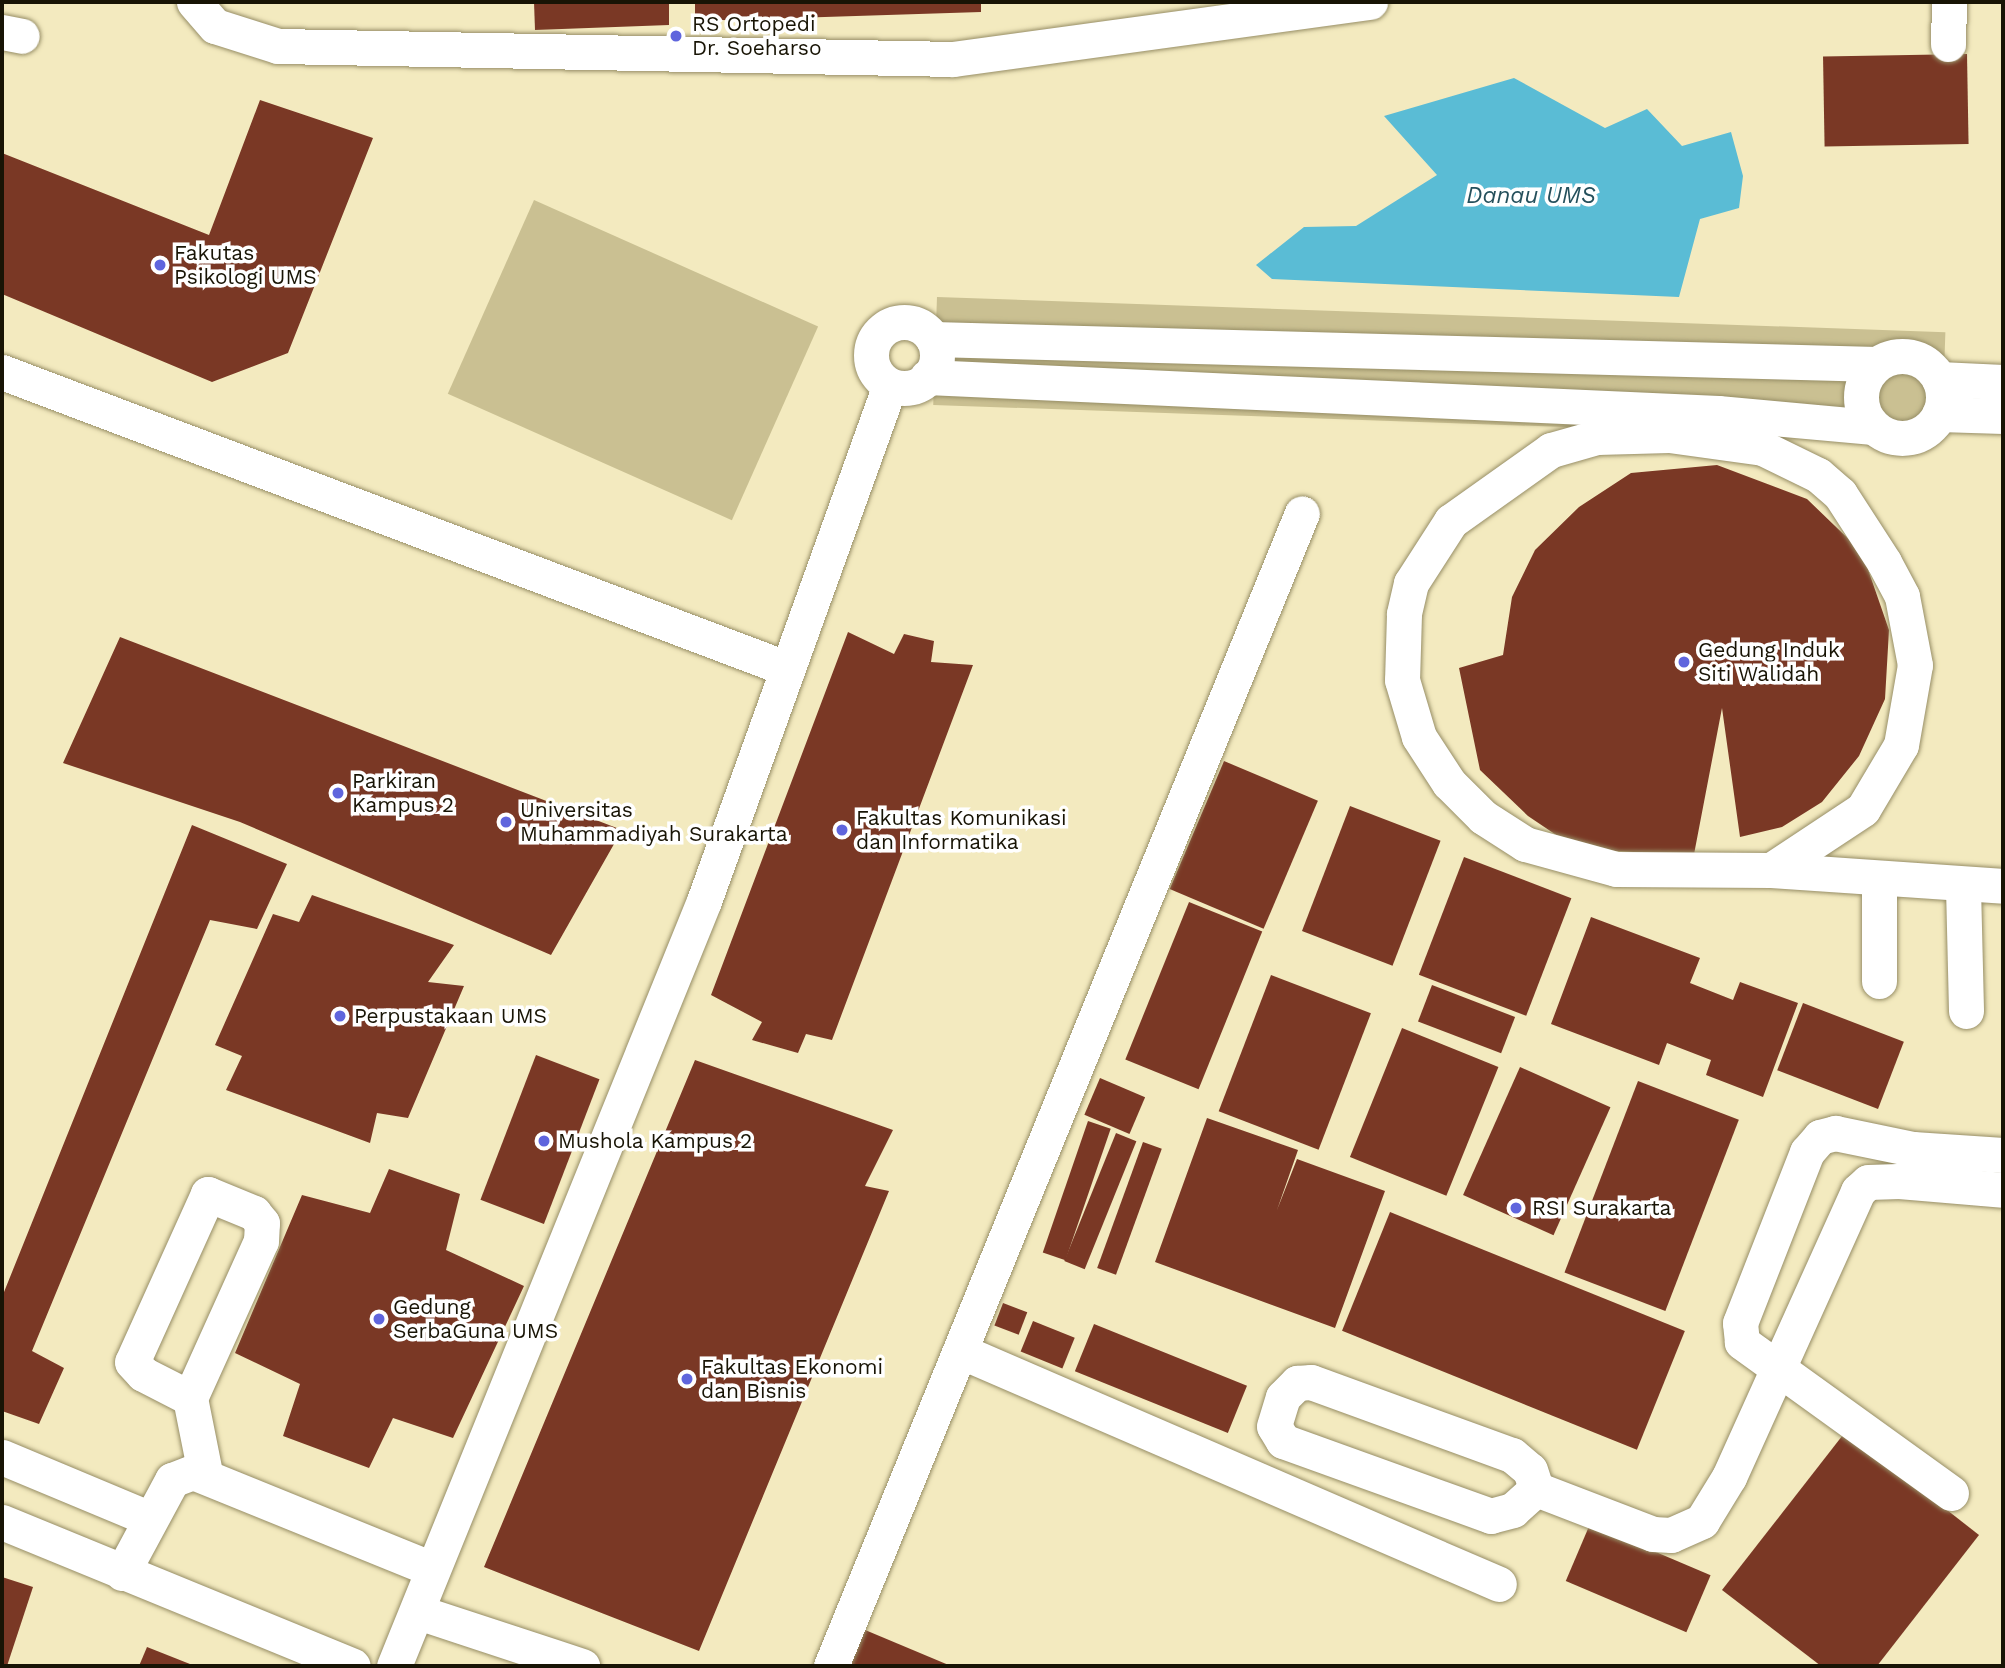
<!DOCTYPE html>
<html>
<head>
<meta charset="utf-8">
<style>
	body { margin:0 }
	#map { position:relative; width:2005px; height:1668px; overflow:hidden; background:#f3eabf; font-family:"Work Sans",sans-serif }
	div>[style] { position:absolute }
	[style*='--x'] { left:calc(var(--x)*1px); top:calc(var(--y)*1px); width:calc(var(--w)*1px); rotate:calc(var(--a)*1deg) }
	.green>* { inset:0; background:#cac092; transform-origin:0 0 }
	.water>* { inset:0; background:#5abcd5 }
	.building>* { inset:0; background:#7a3825; transform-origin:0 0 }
	.roads { filter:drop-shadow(0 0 2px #978e66) drop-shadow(0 0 2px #978e66) }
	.minor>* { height:35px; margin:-17.5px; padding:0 17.5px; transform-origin:17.5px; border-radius:17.5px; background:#fff }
	.minor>.ring { margin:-17.5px; padding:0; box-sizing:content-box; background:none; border:35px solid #fff; border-radius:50% }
	.dots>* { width:19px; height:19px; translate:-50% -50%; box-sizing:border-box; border:4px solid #fff; border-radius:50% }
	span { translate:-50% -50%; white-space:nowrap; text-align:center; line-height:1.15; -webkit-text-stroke:7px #fff; paint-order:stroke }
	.poi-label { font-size:21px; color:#181405 }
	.left { translate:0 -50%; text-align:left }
	.water-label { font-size:23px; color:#25505c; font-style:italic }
	.frame { position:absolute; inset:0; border:4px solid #181405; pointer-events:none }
</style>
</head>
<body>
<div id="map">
	<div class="green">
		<div style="left:534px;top:200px;width:311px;height:212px;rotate:24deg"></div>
		<div style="left:937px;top:297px;width:1009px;height:108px;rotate:2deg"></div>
	</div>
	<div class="water">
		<div style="clip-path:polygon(1514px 78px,1605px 128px,1647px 109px,1682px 146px,1731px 132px,1743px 176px,1739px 208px,1700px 219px,1679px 297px,1272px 279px,1256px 265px,1304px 227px,1356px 226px,1437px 175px,1384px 116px)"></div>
	</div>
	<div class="building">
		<div style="clip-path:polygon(534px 2px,669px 2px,669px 25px,535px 30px)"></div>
		<div style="clip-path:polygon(695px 2px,981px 2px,981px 12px,695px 21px)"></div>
		<div style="left:1967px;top:54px;width:90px;height:144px;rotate:89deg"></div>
		<div style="clip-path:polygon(260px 100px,373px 138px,288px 353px,212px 382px,2px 294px,2px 153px,209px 235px)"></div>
		<div style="clip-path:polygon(1717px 465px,1807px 499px,1862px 552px,1889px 630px,1885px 699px,1859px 756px,1822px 802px,1782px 827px,1740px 837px,1722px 708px,1691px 870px,1652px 853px,1577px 849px,1528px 816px,1480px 770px,1459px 668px,1503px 655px,1512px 597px,1535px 550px,1579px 507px,1631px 473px)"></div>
		<div style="clip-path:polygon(848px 632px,894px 654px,904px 634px,934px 641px,931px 662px,973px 665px,832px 1040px,806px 1034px,798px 1053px,752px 1040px,762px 1022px,711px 995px)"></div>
		<div style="clip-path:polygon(120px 637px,622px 830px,551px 955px,240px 822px,63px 763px)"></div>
		<div style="left:1224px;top:761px;width:102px;height:139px;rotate:23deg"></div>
		<div style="left:1350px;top:806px;width:97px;height:134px;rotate:21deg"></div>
		<div style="clip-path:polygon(192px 825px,287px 864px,257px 929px,210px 920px,32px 1351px,64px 1368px,39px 1424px,2px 1411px,2px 1297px)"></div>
		<div style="left:1464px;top:857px;width:115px;height:126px;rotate:21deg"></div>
		<div style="clip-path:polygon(312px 895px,454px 945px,428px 982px,464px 986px,408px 1118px,377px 1113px,370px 1143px,226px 1090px,242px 1056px,215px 1045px,273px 914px,299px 922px)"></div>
		<div style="left:1189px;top:902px;width:79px;height:170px;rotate:22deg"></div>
		<div style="clip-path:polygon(1591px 917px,1700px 958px,1690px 983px,1733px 1000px,1740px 982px,1798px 1003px,1763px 1097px,1706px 1075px,1711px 1060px,1667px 1043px,1659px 1065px,1551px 1024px)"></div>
		<div style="left:1271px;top:975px;width:107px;height:146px;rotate:21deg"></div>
		<div style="left:1432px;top:985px;width:89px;height:39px;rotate:21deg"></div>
		<div style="left:1803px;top:1003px;width:108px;height:72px;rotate:21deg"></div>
		<div style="left:1402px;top:1028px;width:104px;height:139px;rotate:22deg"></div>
		<div style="left:536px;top:1055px;width:68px;height:155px;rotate:21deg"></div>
		<div style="clip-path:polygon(695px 1060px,893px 1130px,865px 1186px,889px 1191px,699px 1651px,484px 1567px)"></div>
		<div style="left:1520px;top:1067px;width:99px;height:140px;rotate:24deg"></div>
		<div style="left:1100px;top:1078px;width:49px;height:40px;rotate:23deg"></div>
		<div style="left:1638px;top:1081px;width:108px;height:205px;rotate:21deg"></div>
		<div style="clip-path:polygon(1207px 1118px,1298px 1150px,1277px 1210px,1297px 1159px,1385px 1191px,1335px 1328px,1155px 1262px)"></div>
		<div style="left:1088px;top:1121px;width:24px;height:139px;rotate:19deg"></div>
		<div style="left:1116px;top:1133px;width:22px;height:138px;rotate:22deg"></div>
		<div style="left:1143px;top:1142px;width:20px;height:134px;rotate:20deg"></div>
		<div style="clip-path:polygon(389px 1169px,460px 1194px,446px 1250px,524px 1286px,453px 1438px,393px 1418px,369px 1468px,283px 1436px,300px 1384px,235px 1353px,302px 1195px,370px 1213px)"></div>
		<div style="left:1390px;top:1212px;width:318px;height:128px;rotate:22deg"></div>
		<div style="left:1003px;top:1303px;width:26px;height:24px;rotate:21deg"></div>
		<div style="left:1033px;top:1321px;width:45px;height:33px;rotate:22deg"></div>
		<div style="left:1094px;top:1324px;width:165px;height:51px;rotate:22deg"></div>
		<div style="clip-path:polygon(1846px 1431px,1979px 1535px,1877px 1666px,1821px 1666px,1722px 1590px)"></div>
		<div style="left:1590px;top:1524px;width:131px;height:62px;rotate:23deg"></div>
		<div style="clip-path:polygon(2px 1577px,33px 1587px,7px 1666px,2px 1666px)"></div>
		<div style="clip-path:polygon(858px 1627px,951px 1666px,842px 1666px)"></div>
		<div style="clip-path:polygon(147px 1647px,195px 1666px,139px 1666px)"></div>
	</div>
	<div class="roads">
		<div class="minor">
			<div style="--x:194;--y:2;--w:32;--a:49"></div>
			<div style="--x:215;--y:26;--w:66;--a:17.6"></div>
			<div style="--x:278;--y:46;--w:675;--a:1.1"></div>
			<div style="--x:953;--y:59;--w:421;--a:-7.8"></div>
			<div style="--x:2;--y:32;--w:20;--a:11"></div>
			<div style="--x:1948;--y:44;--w:42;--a:-88.6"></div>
			<div class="ring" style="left:871px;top:322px;width:31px;height:31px"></div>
			<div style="--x:933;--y:339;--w:944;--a:1.52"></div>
			<div class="ring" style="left:1861px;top:356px;width:47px;height:47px"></div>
			<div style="--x:2;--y:372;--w:840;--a:20.7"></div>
			<div style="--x:927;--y:377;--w:792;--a:2.61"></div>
			<div style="--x:1718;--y:413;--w:156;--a:5.2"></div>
			<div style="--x:1939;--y:379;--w:64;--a:2.7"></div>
			<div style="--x:1939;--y:414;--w:64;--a:1.8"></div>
			<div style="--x:1771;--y:870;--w:110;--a:-33.5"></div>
			<div style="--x:1863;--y:809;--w:74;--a:-59.3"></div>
			<div style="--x:1901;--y:745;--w:81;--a:-80.1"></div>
			<div style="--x:1915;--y:665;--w:70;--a:-100.7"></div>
			<div style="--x:1902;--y:596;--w:38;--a:-118"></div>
			<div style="--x:1884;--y:562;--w:81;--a:-122.9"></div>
			<div style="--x:1840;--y:494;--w:29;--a:-139"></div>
			<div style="--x:1818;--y:475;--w:61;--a:-153.9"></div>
			<div style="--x:1763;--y:448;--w:95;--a:-172.1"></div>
			<div style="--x:1669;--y:435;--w:72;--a:178.4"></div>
			<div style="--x:1597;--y:437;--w:48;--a:164.2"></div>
			<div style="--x:1551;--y:450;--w:123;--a:144.6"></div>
			<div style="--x:1451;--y:521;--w:74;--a:122.8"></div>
			<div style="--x:1411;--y:583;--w:32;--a:103"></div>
			<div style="--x:1404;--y:614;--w:66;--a:91.7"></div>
			<div style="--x:1402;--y:680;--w:59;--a:73.4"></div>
			<div style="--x:1419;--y:737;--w:55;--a:56.9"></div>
			<div style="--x:1449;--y:783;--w:48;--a:45"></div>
			<div style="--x:1483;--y:817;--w:50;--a:32.7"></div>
			<div style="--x:1525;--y:844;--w:94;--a:15.4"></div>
			<div style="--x:1616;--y:869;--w:155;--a:0.4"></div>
			<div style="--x:1771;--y:870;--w:233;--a:3.9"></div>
			<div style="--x:1879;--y:880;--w:101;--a:90"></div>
			<div style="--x:1963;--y:887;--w:124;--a:88.6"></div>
			<div style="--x:960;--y:1351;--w:587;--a:23.38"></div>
			<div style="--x:1311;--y:1382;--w:214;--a:20"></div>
			<div style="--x:1512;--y:1455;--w:23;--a:40"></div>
			<div style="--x:1530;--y:1470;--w:20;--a:72"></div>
			<div style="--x:1536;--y:1489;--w:31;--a:138"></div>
			<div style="--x:1513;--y:1510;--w:23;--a:165"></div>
			<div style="--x:1491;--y:1516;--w:221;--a:-160.2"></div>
			<div style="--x:1283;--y:1441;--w:17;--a:-121"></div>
			<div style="--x:1274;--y:1426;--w:30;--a:-73"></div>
			<div style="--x:1283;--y:1397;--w:20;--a:-45"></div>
			<div style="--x:1297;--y:1383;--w:14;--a:-4"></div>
			<div style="--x:190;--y:1398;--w:172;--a:-65.7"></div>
			<div style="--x:261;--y:1241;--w:18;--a:-87"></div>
			<div style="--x:262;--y:1223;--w:13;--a:-129"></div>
			<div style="--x:254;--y:1213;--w:50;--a:-157.6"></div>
			<div style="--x:208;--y:1194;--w:184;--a:114.3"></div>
			<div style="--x:132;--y:1362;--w:16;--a:47"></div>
			<div style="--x:143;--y:1374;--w:53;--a:27.1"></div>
			<div style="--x:190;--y:1398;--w:76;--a:78.7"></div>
			<div style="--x:2;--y:1457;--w:158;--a:22.7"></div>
			<div style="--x:1536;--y:1489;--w:125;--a:21"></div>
			<div style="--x:1653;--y:1534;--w:18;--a:3"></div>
			<div style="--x:1671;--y:1535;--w:34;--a:-24"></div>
			<div style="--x:1702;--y:1521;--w:52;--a:-58.5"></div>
			<div style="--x:1729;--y:1477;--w:314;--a:-65.7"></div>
			<div style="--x:1858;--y:1191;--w:13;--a:-42"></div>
			<div style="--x:1868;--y:1182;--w:31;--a:-2"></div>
			<div style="--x:1899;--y:1181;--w:104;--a:4.9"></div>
			<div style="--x:1951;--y:1493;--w:258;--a:-144.2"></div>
			<div style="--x:1742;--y:1342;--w:19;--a:-96"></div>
			<div style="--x:1740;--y:1323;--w:184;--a:-68.6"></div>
			<div style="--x:1807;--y:1152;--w:20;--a:-49"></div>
			<div style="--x:1820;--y:1137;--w:16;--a:-15"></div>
			<div style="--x:1835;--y:1133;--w:80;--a:11.6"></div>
			<div style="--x:1913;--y:1149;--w:90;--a:3.8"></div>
			<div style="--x:2;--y:1522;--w:379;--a:22.3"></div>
			<div style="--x:122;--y:1573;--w:106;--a:-61.7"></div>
			<div style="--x:172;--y:1480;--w:22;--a:-21"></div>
			<div style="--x:193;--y:1472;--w:258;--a:22.1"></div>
			<div style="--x:418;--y:1612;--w:173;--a:18.2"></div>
			<div style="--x:394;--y:1666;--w:825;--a:-67.94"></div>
			<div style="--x:704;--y:901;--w:548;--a:-70.18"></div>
			<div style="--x:831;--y:1666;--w:1245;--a:-67.78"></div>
		</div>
	</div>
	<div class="dots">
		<div style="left:676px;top:36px;background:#5f65dd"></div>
		<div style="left:160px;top:265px;background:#5f65dd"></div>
		<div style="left:1684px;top:662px;background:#5f65dd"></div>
		<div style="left:338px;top:793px;background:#5f65dd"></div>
		<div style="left:506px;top:822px;background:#5f65dd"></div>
		<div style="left:842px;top:830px;background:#5f65dd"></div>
		<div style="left:340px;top:1016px;background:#5f65dd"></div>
		<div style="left:544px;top:1141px;background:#5f65dd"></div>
		<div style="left:1516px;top:1208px;background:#5f65dd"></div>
		<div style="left:379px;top:1319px;background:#5f65dd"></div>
		<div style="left:687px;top:1379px;background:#5f65dd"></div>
	</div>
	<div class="poi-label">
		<span class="left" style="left:692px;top:36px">RS Ortopedi<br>Dr. Soeharso</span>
		<span class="left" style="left:174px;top:265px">Fakutas<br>Psikologi UMS</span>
		<span class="left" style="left:1698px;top:662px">Gedung Induk<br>Siti Walidah</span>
		<span class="left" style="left:352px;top:793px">Parkiran<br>Kampus 2</span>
		<span class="left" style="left:520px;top:822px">Universitas<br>Muhammadiyah Surakarta</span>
		<span class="left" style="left:856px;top:830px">Fakultas Komunikasi<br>dan Informatika</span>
		<span class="left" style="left:354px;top:1016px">Perpustakaan UMS</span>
		<span class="left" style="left:558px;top:1141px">Mushola Kampus 2</span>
		<span class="left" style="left:1532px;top:1208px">RSI Surakarta</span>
		<span class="left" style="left:393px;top:1319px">Gedung<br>SerbaGuna UMS</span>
		<span class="left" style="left:701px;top:1379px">Fakultas Ekonomi<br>dan Bisnis</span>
	</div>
	<div class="water-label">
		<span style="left:1531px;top:196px">Danau UMS</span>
	</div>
	<div class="frame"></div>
</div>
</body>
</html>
